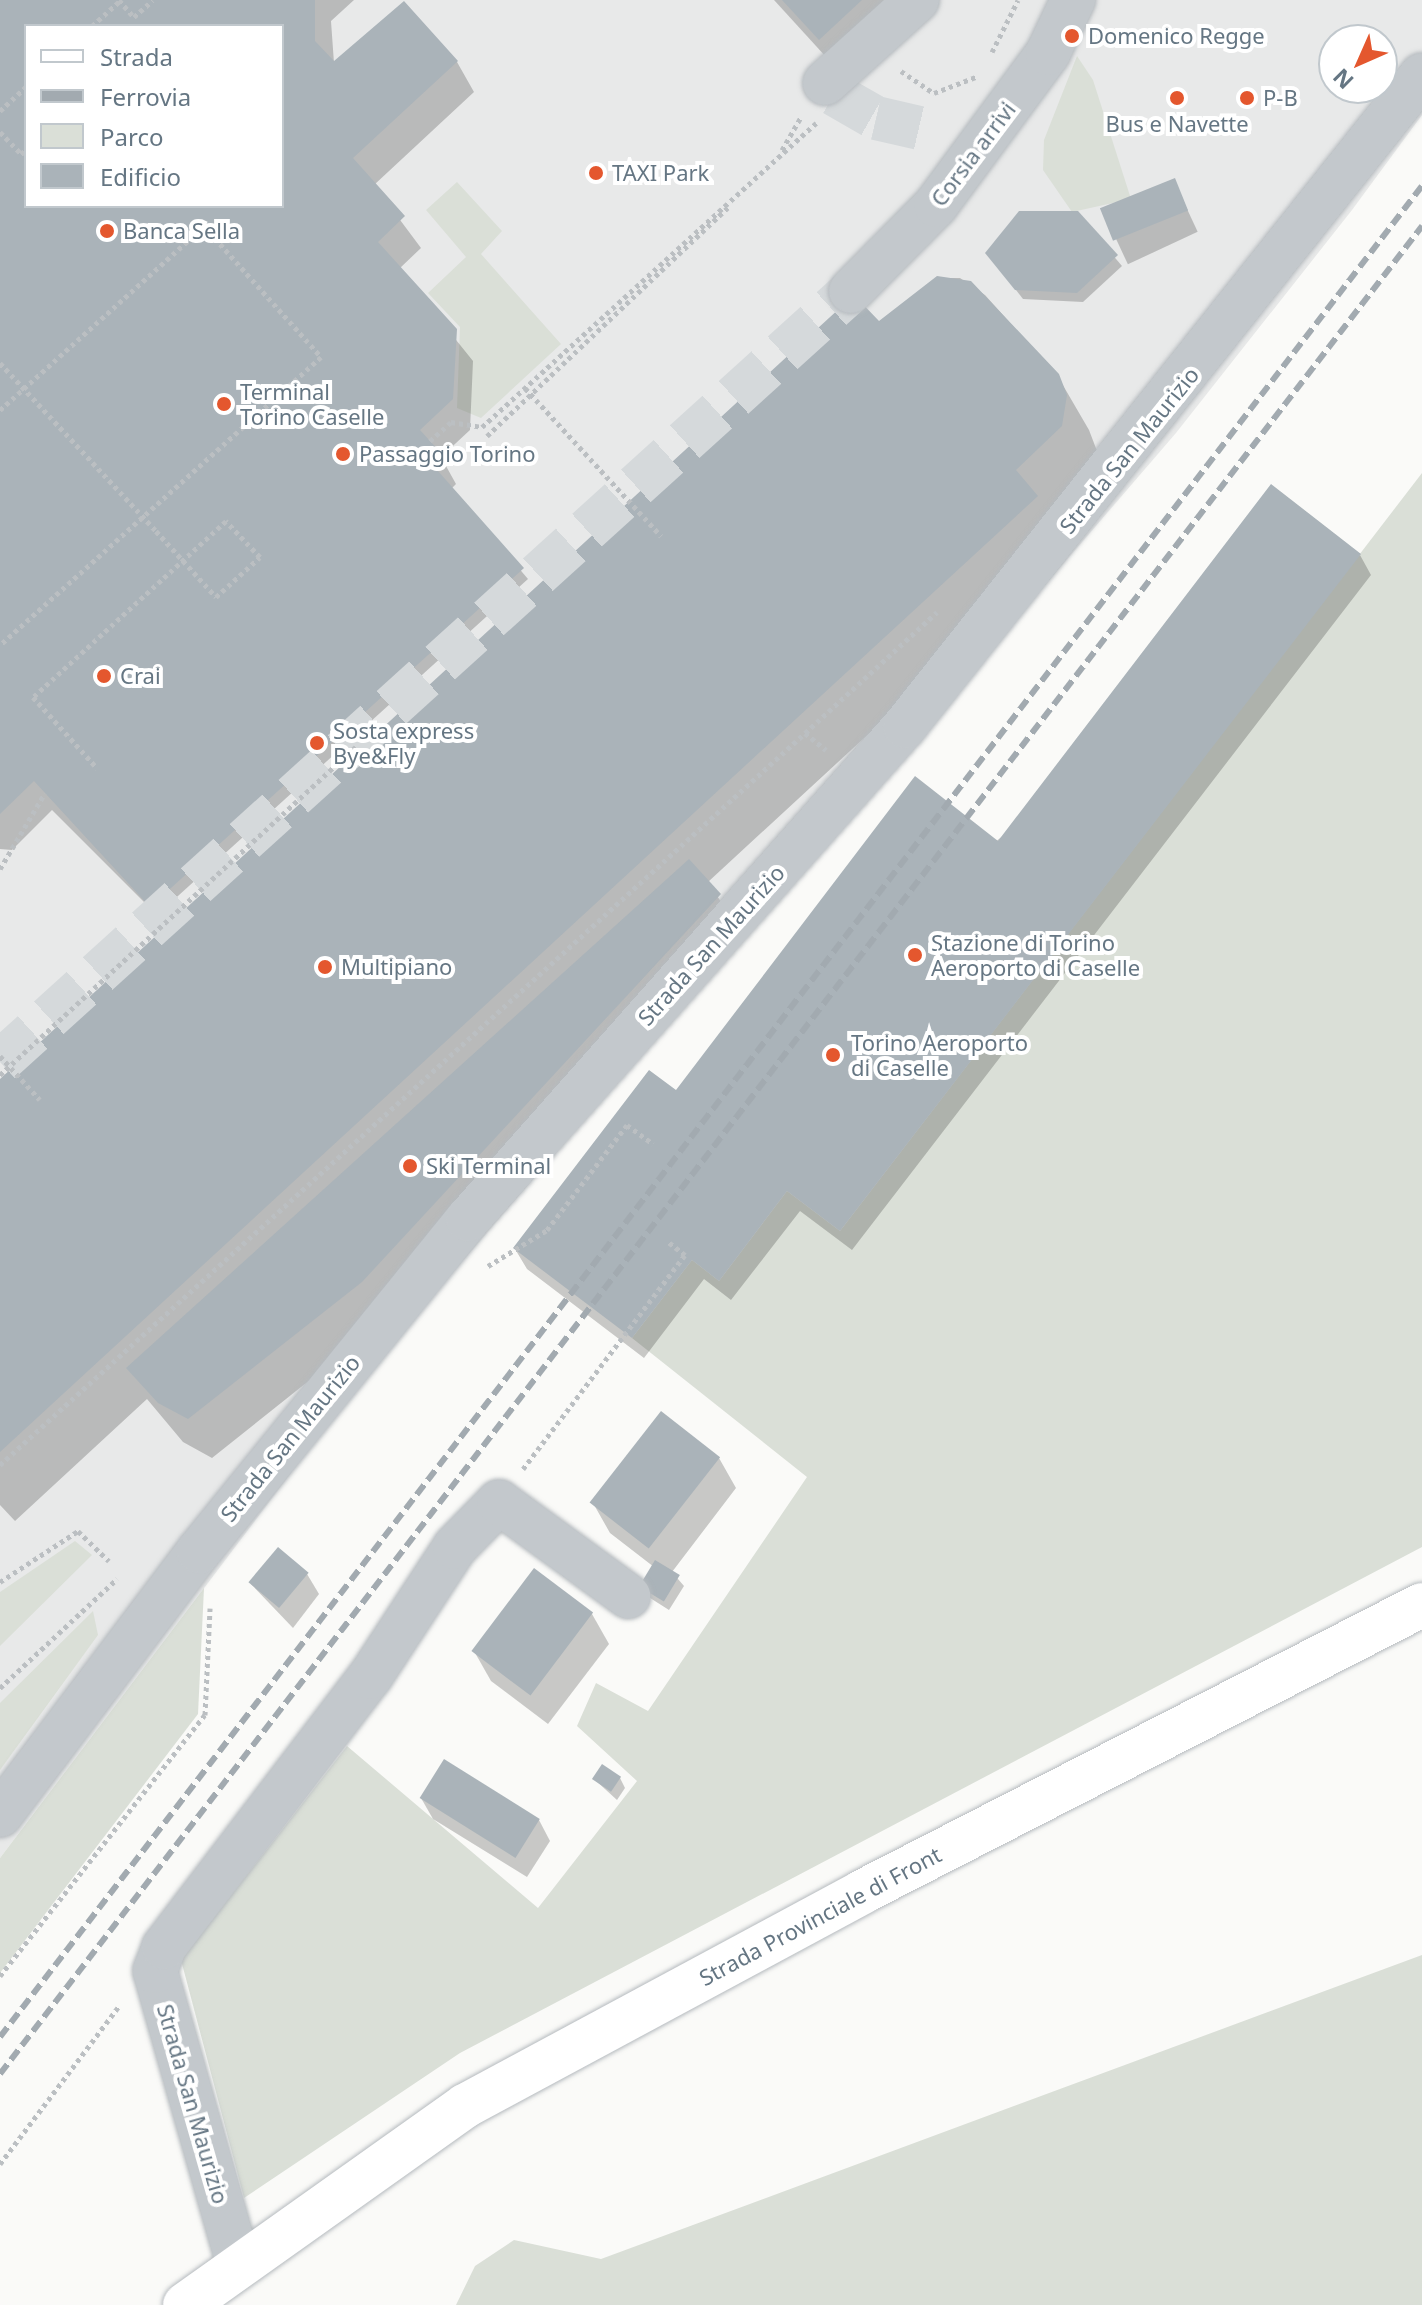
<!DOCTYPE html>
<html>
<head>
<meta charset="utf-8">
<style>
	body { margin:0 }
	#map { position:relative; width:1422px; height:2305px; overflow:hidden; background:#fafaf8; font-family:"Noto Sans",sans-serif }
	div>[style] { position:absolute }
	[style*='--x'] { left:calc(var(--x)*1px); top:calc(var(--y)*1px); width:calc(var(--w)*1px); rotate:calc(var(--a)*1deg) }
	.built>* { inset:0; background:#e8e9e9 }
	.green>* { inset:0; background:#dadfd7 }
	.shadow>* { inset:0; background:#0003; transform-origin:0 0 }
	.building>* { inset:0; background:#aab3b9; transform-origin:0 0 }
	.minor-tunnel>* { height:44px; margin-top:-22px; transform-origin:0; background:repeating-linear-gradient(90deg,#d5d9db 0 44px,transparent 0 66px) }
	.path>* { height:5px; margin-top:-2.5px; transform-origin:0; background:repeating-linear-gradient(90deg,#bbbfc2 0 4px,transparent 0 8px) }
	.roads { filter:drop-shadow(0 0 2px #b5babe) drop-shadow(0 0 2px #b5babe) }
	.minor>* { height:44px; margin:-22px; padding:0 22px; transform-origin:22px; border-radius:22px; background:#c3c8cc }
	.major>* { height:44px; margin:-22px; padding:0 22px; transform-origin:22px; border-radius:22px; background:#fff }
	.rail>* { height:6px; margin-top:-3px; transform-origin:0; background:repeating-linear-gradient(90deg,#a2aab0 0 12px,transparent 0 18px) }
	.dots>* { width:22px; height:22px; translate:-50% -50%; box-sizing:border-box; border:4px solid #fff; border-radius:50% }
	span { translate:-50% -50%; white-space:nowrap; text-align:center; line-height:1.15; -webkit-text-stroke:8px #fff; paint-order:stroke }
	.poi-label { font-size:22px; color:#657683 }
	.left { translate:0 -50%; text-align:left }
	.street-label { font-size:22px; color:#657683 }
	.legend { position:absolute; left:24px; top:24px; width:260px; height:184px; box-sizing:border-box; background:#fff; border:2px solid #c1c8cd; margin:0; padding:10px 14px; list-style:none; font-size:24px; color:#657683 }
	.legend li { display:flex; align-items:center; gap:16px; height:40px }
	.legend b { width:40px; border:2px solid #c1c8cd }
	.north { position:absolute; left:1318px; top:24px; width:80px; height:80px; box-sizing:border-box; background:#fff; border:2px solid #c1c8cd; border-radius:50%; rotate:225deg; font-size:22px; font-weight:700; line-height:32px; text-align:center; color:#657683 }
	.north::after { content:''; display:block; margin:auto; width:28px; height:36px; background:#e4572e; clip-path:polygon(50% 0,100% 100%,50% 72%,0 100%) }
</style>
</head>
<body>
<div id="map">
	<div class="built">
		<div style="clip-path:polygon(evenodd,0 0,1422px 0,1422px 115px,1352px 210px,1176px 433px,369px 1370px,0 1858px,0 0,26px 26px,282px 26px,282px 206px,26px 206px,26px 26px,0 0,1334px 40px,1382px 40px,1382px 88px,1334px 88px,1334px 40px)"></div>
	</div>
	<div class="green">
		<div style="clip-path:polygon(1077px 56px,1093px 80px,1131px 199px,1072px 212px,1043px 170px,1044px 140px)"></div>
		<div style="clip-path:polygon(457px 182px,502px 231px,481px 254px,561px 344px,481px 418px,457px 408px,460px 327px,428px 293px,466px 257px,426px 210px)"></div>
		<div style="clip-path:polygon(1422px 473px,1422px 1547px,460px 2053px,244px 2198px,181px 1960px,347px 1746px,538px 1908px,637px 1781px,577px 1726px,596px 1683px,648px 1711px,807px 1477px,632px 1338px,692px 1260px,719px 1281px,787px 1191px,840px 1231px)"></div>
		<div style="clip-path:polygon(75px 1541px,92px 1555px,0 1646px,0 1592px)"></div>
		<div style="clip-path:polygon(204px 1588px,198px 1714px,0 1973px,0 1858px)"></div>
		<div style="clip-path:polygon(93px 1611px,98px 1635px,0 1770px,0 1703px)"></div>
		<div style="clip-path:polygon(1422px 1955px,1422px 2305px,456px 2305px,475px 2266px,514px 2240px,601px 2259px)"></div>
	</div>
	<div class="shadow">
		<div style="clip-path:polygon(evenodd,0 0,354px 0,331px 21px,334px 63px,457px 62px,474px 92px,374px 185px,421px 248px,399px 269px,473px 361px,470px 430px,441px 457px,456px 484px,451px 489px,528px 579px,157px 915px,52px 810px,12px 850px,0 849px,0 0,26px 26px,282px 26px,282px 206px,26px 206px,26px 26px)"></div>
		<div style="clip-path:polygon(774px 0,913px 0,837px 69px)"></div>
		<div style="left:1174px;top:181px;width:56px;height:77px;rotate:65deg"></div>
		<div style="clip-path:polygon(1077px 213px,1122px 266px,1083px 302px,1023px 299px,987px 253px)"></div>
		<div style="clip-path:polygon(937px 278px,960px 278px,985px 295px,1057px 375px,1089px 430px,1097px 451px,1067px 551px,708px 882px,742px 934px,384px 1321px,212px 1458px,183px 1442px,147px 1399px,15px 1521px,0 1505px,0 1083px)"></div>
		<div style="clip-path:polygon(1360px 555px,1371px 575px,852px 1250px,800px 1211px,731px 1300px,704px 1279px,644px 1358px,527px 1269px,515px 1249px,676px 1093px)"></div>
		<div style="clip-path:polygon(719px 1458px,736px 1488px,672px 1572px,684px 1586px,669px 1610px,647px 1596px,654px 1567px,610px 1533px,593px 1503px)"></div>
		<div style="clip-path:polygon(535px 1570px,592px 1614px,609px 1644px,548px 1724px,491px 1681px,474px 1651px)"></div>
		<div style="clip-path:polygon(307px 1574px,319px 1594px,293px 1628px,251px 1584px)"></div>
		<div style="clip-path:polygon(620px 1778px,625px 1788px,617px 1800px,594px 1779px)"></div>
		<div style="clip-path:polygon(421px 1798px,539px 1820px,550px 1841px,527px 1877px,433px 1819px)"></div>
	</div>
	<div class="building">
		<div style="clip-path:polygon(evenodd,0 0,315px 0,315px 41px,334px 61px,404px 1px,458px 61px,353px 158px,405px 216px,378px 242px,457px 329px,453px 399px,420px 430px,441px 453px,430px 462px,524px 568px,150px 907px,34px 781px,0 814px,0 0,26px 26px,282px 26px,282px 206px,26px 206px,26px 26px)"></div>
		<div style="clip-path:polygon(782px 0,862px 0,819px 40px)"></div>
		<div style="left:1175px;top:178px;width:35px;height:81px;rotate:68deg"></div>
		<div style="clip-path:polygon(1019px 211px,1078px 211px,1118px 255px,1077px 293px,1015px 290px,985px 253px)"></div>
		<div style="clip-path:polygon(937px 276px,971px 281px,1059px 374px,1067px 395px,1062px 426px,1016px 470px,1038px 496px,0 1452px,0 1079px,854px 295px,879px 321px)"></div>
		<div style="clip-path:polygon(1271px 484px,1361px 554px,840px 1231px,787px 1191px,719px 1281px,692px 1260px,632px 1338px,513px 1248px,649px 1070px,676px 1090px,915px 776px,998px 841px)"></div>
		<div style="clip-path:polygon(689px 859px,721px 894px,362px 1282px,188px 1419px,158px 1403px,126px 1368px)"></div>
		<div style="left:661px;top:1411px;width:75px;height:116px;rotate:38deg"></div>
		<div style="left:278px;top:1547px;width:40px;height:46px;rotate:40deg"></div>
		<div style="left:655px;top:1560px;width:29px;height:31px;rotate:31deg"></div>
		<div style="left:534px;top:1568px;width:74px;height:104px;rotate:37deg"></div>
		<div style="left:444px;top:1759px;width:113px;height:46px;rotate:32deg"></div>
		<div style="left:602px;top:1764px;width:23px;height:18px;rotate:34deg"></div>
	</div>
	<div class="minor-tunnel">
		<div style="--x:834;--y:94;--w:48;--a:29.7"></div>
		<div style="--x:876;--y:118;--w:53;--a:13"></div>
		<div style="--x:0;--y:1062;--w:1148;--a:-42.18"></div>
	</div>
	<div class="path">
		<div style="--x:119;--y:0;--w:23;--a:49"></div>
		<div style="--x:134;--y:17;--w:25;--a:-42"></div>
		<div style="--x:92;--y:26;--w:38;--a:-42"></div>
		<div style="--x:992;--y:52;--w:58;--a:-63.4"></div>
		<div style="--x:901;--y:71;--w:40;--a:34"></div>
		<div style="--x:934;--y:93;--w:45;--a:-20.9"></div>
		<div style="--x:0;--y:111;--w:35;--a:-43"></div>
		<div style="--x:0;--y:132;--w:30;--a:46"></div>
		<div style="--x:21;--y:154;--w:6;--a:-39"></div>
		<div style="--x:782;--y:150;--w:38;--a:-60"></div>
		<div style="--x:0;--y:363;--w:229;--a:47.1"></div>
		<div style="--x:156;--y:531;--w:89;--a:47.7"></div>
		<div style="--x:216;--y:597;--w:59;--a:-42.3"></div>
		<div style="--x:260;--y:557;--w:50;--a:-133.4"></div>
		<div style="--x:226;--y:521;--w:261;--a:137.6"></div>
		<div style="--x:33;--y:697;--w:96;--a:48"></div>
		<div style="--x:525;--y:388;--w:201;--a:47.4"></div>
		<div style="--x:0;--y:410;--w:275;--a:-42"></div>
		<div style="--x:204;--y:226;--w:176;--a:48.2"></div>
		<div style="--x:321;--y:357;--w:431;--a:138.1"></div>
		<div style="--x:487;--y:436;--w:334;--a:-43.5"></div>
		<div style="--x:430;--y:441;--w:28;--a:-42"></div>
		<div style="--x:451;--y:422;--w:31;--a:9"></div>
		<div style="--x:482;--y:427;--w:452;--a:-42.3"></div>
		<div style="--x:805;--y:733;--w:179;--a:-42.5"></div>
		<div style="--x:0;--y:869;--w:88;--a:-59.4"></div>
		<div style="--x:0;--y:1056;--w:59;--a:47.7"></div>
		<div style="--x:0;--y:1075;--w:484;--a:-42.7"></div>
		<div style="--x:488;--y:1266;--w:69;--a:-31.4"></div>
		<div style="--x:547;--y:1230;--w:132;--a:-52.7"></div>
		<div style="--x:627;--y:1125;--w:32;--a:36"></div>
		<div style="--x:0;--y:1465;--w:1088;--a:-42.28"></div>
		<div style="--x:805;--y:733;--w:27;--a:39"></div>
		<div style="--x:523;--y:1469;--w:268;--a:-52.9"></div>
		<div style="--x:685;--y:1255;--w:23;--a:-142"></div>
		<div style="--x:0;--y:1582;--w:93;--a:-33.2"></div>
		<div style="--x:78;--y:1531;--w:43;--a:44.1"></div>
		<div style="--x:0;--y:1688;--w:160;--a:-43"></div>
		<div style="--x:0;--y:1976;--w:332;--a:-51.9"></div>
		<div style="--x:205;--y:1715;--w:107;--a:-87.3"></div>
		<div style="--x:0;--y:2164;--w:199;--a:-53"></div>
	</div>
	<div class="roads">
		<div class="minor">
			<div style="--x:825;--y:83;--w:124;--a:-42.1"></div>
			<div style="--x:851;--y:291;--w:121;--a:-45.3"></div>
			<div style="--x:936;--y:205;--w:189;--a:-53.6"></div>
			<div style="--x:1048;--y:53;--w:59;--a:-64.7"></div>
			<div style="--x:0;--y:1815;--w:331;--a:-53"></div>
			<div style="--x:199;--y:1551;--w:427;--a:-51"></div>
			<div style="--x:468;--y:1219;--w:659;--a:-48.45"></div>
			<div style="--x:905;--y:726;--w:831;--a:-51.54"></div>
			<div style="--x:238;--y:2262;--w:303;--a:-105.9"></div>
			<div style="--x:155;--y:1971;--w:26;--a:-69"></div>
			<div style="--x:164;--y:1947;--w:340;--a:-52.7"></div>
			<div style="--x:370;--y:1677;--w:155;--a:-56.8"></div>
			<div style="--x:455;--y:1547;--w:63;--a:-45.6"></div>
			<div style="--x:499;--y:1502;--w:160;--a:36.1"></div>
		</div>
		<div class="major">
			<div style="--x:185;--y:2305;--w:344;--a:-35.4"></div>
			<div style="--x:465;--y:2106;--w:451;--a:-28.3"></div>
			<div style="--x:862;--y:1892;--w:629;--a:-27.14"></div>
		</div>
	</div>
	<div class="rail">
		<div style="--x:0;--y:2037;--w:2334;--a:-52.47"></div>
		<div style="--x:0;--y:2074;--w:2332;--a:-52.42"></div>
	</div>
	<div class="dots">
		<div style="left:1072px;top:36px;background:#e4572e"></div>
		<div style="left:1177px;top:98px;background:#e4572e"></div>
		<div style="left:1247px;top:98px;background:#e4572e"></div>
		<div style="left:596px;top:173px;background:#e4572e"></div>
		<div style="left:107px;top:231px;background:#e4572e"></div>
		<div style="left:224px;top:404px;background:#e4572e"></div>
		<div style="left:343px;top:454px;background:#e4572e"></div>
		<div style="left:104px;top:676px;background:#e4572e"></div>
		<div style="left:317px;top:743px;background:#e4572e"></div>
		<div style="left:915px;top:955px;background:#e4572e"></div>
		<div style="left:325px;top:967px;background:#e4572e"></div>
		<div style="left:833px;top:1055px;background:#e4572e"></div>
		<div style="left:410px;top:1166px;background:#e4572e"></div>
	</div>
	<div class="poi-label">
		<span class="left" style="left:1088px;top:36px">Domenico Regge</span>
		<span class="left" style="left:1263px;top:98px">P-B</span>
		<span style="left:1177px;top:124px">Bus e Navette</span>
		<span class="left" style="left:612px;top:173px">TAXI Park</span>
		<span class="left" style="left:123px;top:231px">Banca Sella</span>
		<span class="left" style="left:240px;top:404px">Terminal<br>Torino Caselle</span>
		<span class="left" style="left:359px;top:454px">Passaggio Torino</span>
		<span class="left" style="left:120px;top:676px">Crai</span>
		<span class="left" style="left:333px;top:743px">Sosta express<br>Bye&amp;Fly</span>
		<span class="left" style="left:931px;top:955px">Stazione di Torino<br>Aeroporto di Caselle</span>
		<span class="left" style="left:341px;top:967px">Multipiano</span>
		<span class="left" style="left:851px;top:1055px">Torino Aeroporto<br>di Caselle</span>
		<span class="left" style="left:426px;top:1166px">Ski Terminal</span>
	</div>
	<div class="street-label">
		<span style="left:973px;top:154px;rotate:-53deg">Corsia arrivi</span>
		<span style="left:1129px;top:450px;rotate:-51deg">Strada San Maurizio</span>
		<span style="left:711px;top:945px;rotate:-48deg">Strada San Maurizio</span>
		<span style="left:290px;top:1438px;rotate:-51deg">Strada San Maurizio</span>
		<span style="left:820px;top:1916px;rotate:-28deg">Strada Provinciale di Front</span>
		<span style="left:193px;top:2104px;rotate:74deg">Strada San Maurizio</span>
	</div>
	<ul class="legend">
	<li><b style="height:10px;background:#fff"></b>Strada</li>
	<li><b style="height:10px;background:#a2aab0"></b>Ferrovia</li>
	<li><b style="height:22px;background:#dadfd7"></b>Parco</li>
	<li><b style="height:22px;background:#aab3b9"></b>Edificio</li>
	</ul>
	<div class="north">N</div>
</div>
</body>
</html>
